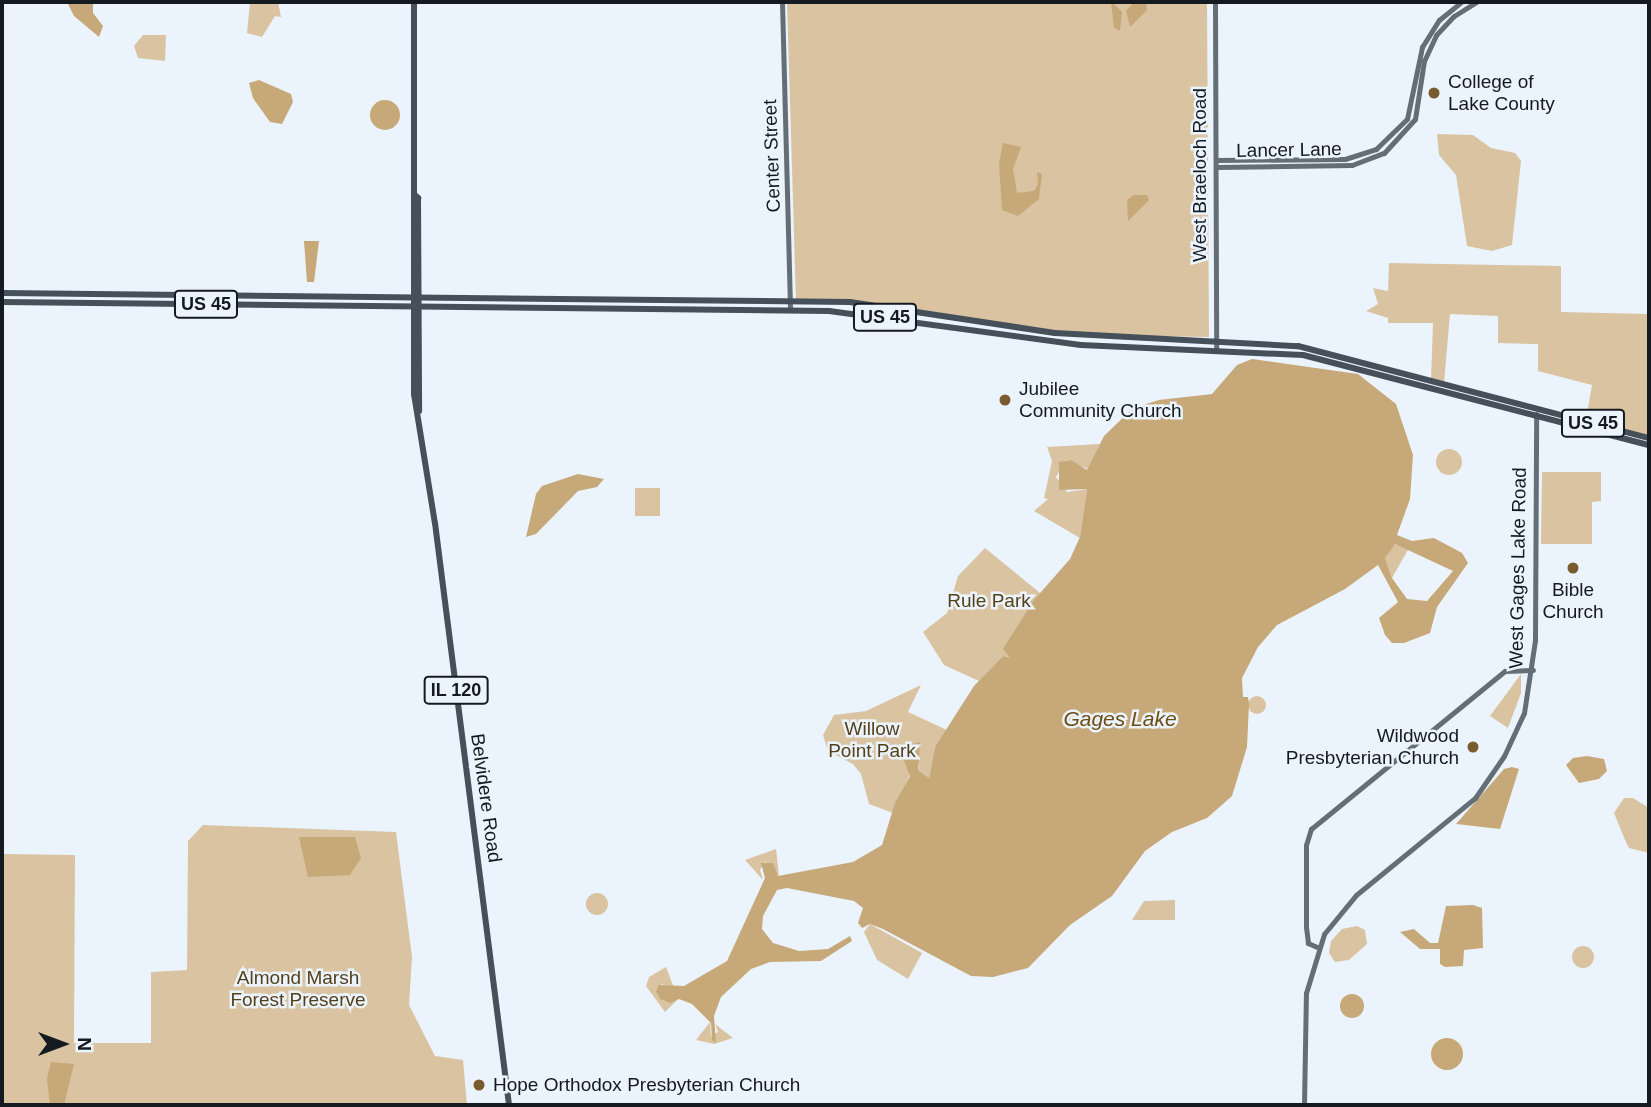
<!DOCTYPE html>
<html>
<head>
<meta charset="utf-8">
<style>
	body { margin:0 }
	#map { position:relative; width:1651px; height:1107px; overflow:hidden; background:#ebf4fd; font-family:Arial,sans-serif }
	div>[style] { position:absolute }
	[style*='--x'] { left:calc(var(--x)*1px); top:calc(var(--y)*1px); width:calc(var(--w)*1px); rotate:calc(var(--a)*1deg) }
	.green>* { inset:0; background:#d9c3a1; transform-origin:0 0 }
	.round { border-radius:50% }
	.water>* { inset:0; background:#c7a878 }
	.secondary>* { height:5px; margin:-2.5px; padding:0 2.5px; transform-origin:2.5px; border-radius:2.5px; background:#656e77 }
	.primary>* { height:6px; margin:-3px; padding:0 3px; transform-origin:3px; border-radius:3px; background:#45505b }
	.dots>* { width:19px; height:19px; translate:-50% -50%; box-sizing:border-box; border:4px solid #ebf4fd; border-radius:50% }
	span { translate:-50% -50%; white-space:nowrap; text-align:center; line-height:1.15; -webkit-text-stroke:5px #ebf4fd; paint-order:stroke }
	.shield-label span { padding:2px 5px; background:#ebf4fd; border:2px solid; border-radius:5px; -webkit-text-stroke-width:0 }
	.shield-label { font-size:18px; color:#141a1f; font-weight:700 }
	.poi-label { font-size:19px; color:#141a1f }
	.left { translate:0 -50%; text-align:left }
	.right { translate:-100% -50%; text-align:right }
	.street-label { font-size:19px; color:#141a1f }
	.park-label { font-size:19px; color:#553f19 }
	.water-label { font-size:21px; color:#6d4d14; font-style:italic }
	.frame { position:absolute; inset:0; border:4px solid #141a1f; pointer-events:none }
	.north { position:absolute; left:28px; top:1009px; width:70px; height:70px; -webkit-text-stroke:5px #ebf4fd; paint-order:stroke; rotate:90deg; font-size:19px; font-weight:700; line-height:28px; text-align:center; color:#141a1f }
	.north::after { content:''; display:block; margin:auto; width:24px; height:32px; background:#141a1f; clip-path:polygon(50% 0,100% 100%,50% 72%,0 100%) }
</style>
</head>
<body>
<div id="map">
	<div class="green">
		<div style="clip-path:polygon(250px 2px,278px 2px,281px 17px,275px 16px,262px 37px,247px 33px)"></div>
		<div style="clip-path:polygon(787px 2px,1207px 2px,1209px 337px,1079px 335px,867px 302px,796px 301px)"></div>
		<div style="clip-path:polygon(143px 35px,166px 35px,165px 61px,138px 58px,134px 46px)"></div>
		<div style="clip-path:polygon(1437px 134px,1473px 135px,1491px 148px,1515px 153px,1521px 161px,1512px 245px,1492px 251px,1467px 246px,1456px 175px,1439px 155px)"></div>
		<div style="clip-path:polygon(1389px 263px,1561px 266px,1561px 312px,1649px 314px,1649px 436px,1586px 419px,1592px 385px,1538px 371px,1538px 344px,1498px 343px,1498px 316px,1450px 314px,1444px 383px,1431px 379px,1433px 323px,1388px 323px,1388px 318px,1366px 311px,1378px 304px,1373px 288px,1388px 291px)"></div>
		<div style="clip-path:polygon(1100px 444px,1088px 469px,1066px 460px,1056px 477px,1067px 492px,1087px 489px,1080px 538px,1034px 511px,1048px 499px,1044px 498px,1052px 461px,1047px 447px)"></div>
		<div class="round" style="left:1436px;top:449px;width:26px;height:26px"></div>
		<div style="clip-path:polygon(1542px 472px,1601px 472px,1601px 501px,1592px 502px,1592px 544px,1541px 544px)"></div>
		<div style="left:635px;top:488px;width:25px;height:28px"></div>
		<div style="clip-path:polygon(1394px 544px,1409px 548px,1392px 578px,1385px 558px)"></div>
		<div style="clip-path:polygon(985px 548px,1040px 593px,1004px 649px,1012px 655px,1010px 659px,1003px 656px,979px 681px,944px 665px,923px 632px,947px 613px,958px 576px)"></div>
		<div style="clip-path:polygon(1521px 674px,1521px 693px,1508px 728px,1490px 716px)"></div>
		<div style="clip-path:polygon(921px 685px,908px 712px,947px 730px,935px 747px,929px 778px,918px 770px,919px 764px,910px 774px,893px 813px,869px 804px,861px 774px,853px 764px,828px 751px,823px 735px,834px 715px,866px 711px)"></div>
		<div class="round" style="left:1248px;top:696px;width:18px;height:18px"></div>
		<div style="clip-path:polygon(1624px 798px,1633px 798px,1649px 808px,1649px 853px,1629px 848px,1625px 840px,1614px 813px)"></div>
		<div style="clip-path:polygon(203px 825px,396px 832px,412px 957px,409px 1005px,435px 1056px,463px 1060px,467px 1105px,2px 1105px,2px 854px,75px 855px,74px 1043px,151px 1043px,151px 972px,187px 970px,188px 841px)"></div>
		<div style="clip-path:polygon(776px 849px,779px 876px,765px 862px,760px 870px,763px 880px,745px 860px)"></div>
		<div class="round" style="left:586px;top:893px;width:22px;height:22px"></div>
		<div style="clip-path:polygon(1175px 900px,1175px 920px,1132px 920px,1144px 901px)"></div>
		<div style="clip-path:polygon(870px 924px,922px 953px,908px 979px,877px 960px,864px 932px)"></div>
		<div style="clip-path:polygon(1357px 926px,1365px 930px,1367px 944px,1349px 960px,1335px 962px,1329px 953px,1331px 941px,1342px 929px)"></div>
		<div class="round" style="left:1572px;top:946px;width:22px;height:22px"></div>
		<div style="clip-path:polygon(666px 967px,674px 988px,661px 984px,663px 1001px,679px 998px,665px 1012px,646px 986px,649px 977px)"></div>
		<div style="clip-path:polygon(710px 1022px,711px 1036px,718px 1032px,715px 1024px,733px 1038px,714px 1044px,696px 1040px)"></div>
	</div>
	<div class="water">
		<div style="clip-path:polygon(67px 2px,93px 2px,93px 13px,103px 26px,99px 37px,74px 16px)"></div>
		<div style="clip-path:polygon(1111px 2px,1119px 2px,1114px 4px,1122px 12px,1120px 31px,1114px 28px)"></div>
		<div style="clip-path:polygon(1134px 2px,1146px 2px,1147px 10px,1130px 27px,1126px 11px)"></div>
		<div style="clip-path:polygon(259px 80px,291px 94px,293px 102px,282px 124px,270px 122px,253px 98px,249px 83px)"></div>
		<div class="round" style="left:370px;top:100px;width:30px;height:30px"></div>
		<div style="clip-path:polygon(1003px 143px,1021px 147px,1013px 169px,1017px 193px,1034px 191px,1038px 184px,1037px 172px,1042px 174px,1039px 199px,1018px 216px,1002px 210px,999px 163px)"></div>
		<div style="clip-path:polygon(1134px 195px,1147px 195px,1149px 200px,1128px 221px,1127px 200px)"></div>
		<div style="clip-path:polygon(304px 241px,319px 241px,314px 282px,307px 282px)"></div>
		<div style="clip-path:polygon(evenodd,1252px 359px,1358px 374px,1396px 404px,1413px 455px,1410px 499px,1397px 535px,1412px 541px,1434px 538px,1462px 553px,1468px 563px,1437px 607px,1430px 633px,1404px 643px,1392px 643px,1385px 635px,1379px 618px,1398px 602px,1378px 565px,1345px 589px,1277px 625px,1258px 647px,1242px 678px,1243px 697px,1248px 697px,1249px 704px,1247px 747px,1232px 796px,1207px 818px,1172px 832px,1145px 851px,1112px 896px,1070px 925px,1028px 968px,993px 977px,971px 976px,883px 929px,870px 924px,862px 928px,858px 923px,863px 908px,854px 901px,787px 888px,777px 890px,763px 916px,762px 929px,773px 943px,799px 951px,828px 949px,850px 936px,852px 941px,821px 961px,770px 962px,751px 969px,721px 997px,714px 1016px,716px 1043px,712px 1040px,711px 1023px,692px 1004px,679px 999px,670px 1003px,660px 999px,656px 991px,659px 985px,684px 986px,727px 961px,765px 878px,761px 863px,773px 863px,778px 876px,853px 862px,882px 845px,895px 803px,910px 776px,899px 748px,920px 742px,918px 770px,929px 778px,935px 747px,974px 686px,1003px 656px,1010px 658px,1003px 649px,1034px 600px,1070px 559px,1080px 537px,1087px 489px,1059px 490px,1059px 462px,1071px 460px,1087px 470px,1104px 436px,1133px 408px,1159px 400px,1212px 394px,1237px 365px,1252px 359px,1395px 544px,1453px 571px,1427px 601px,1407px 599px,1392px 578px,1385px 558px,1395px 544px)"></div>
		<div style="clip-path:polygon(578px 474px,604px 479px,597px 487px,578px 491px,536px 534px,526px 537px,536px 494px,542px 486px)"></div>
		<div style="clip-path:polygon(1587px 756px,1604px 759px,1607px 771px,1599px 779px,1579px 783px,1566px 765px,1573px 758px)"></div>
		<div style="clip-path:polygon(1512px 767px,1519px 769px,1500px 829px,1456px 824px,1504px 769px)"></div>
		<div style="clip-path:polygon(299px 837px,355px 837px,361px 858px,350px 875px,308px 877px)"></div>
		<div style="clip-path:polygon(1473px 905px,1482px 908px,1483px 948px,1464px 950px,1463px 966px,1445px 967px,1440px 964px,1440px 949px,1420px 949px,1400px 932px,1414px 929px,1430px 943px,1438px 943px,1446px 906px)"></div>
		<div class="round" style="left:1340px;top:994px;width:24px;height:24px"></div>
		<div class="round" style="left:1431px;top:1038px;width:32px;height:32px"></div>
		<div style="clip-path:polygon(51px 1062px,74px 1064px,64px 1105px,50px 1105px,47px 1079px)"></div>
	</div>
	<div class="secondary">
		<div style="--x:782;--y:2;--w:308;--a:88.5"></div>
		<div style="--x:1215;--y:2;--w:346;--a:89.8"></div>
		<div style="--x:1216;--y:160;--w:129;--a:-0.4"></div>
		<div style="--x:1345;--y:159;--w:33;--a:-18"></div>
		<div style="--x:1376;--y:149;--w:43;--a:-44.1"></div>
		<div style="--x:1407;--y:119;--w:74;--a:-78.2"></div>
		<div style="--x:1422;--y:47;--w:32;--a:-58"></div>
		<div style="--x:1439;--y:20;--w:28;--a:-39"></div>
		<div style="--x:1216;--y:167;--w:136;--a:-0.8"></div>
		<div style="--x:1352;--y:165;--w:34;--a:-21"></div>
		<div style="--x:1384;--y:153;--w:46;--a:-47.6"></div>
		<div style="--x:1415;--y:119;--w:59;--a:-81.2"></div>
		<div style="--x:1424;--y:61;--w:29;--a:-65"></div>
		<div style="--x:1436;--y:35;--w:26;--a:-47"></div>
		<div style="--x:1454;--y:16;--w:26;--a:-32"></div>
		<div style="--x:1317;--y:947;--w:10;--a:-156"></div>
		<div style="--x:1308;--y:943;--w:16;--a:-97"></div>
		<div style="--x:1306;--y:927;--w:82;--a:-90"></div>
		<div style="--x:1306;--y:845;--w:17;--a:-73"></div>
		<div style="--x:1311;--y:829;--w:250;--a:-39.2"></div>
		<div style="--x:1505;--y:671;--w:28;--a:-2"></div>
		<div style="--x:1304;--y:1105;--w:112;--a:-89"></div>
		<div style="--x:1306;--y:993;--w:62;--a:-73"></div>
		<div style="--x:1324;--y:934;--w:50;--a:-50.6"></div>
		<div style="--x:1356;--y:895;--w:154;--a:-39.2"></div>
		<div style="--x:1475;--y:798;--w:51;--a:-55.4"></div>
		<div style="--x:1504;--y:756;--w:47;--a:-65.1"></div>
		<div style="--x:1524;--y:713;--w:74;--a:-81.4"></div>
		<div style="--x:1535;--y:640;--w:226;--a:-89.7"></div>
	</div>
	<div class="primary">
		<div style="--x:414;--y:2;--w:392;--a:90"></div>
		<div style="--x:414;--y:394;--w:131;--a:80.8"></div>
		<div style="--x:435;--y:523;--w:587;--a:82.75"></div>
		<div style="--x:414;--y:194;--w:6;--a:45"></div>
		<div style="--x:418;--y:198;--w:213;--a:89.7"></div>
		<div style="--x:2;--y:293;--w:848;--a:0.61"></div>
		<div style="--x:850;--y:302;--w:207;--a:8.6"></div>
		<div style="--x:1055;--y:333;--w:243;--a:3.1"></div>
		<div style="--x:1298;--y:346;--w:363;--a:14.7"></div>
		<div style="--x:2;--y:302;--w:827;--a:0.62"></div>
		<div style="--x:829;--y:311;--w:254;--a:7.7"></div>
		<div style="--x:1081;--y:345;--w:222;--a:2.6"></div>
		<div style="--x:1303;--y:355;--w:358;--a:14.6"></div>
	</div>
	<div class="dots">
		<div style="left:1434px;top:93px;background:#785c2f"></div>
		<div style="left:1005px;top:400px;background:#785c2f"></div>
		<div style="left:1573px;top:568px;background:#785c2f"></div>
		<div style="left:1473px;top:747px;background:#785c2f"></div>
		<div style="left:479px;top:1085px;background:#785c2f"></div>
	</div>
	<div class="shield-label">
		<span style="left:206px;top:304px">US 45</span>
		<span style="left:885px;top:317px">US 45</span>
		<span style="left:1593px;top:423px">US 45</span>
		<span style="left:456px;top:690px">IL 120</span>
	</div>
	<div class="poi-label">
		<span class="left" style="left:1448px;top:93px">College of<br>Lake County</span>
		<span class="left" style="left:1019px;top:400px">Jubilee<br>Community Church</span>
		<span style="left:1573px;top:601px">Bible<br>Church</span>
		<span class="right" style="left:1459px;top:747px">Wildwood<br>Presbyterian Church</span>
		<span class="left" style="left:493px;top:1085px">Hope Orthodox Presbyterian Church</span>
	</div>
	<div class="street-label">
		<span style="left:1289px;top:150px;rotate:-1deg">Lancer Lane</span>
		<span style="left:772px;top:156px;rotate:-92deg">Center Street</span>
		<span style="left:1200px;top:175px;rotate:-90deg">West Braeloch Road</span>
		<span style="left:1518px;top:568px;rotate:-89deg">West Gages Lake Road</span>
		<span style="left:486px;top:798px;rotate:82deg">Belvidere Road</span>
	</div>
	<div class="park-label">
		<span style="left:989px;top:601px">Rule Park</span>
		<span style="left:872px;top:740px">Willow<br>Point Park</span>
		<span style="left:298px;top:989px">Almond Marsh<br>Forest Preserve</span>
	</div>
	<div class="water-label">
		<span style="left:1120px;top:719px">Gages Lake</span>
	</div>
	<div class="frame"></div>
	<div class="north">N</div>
</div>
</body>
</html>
